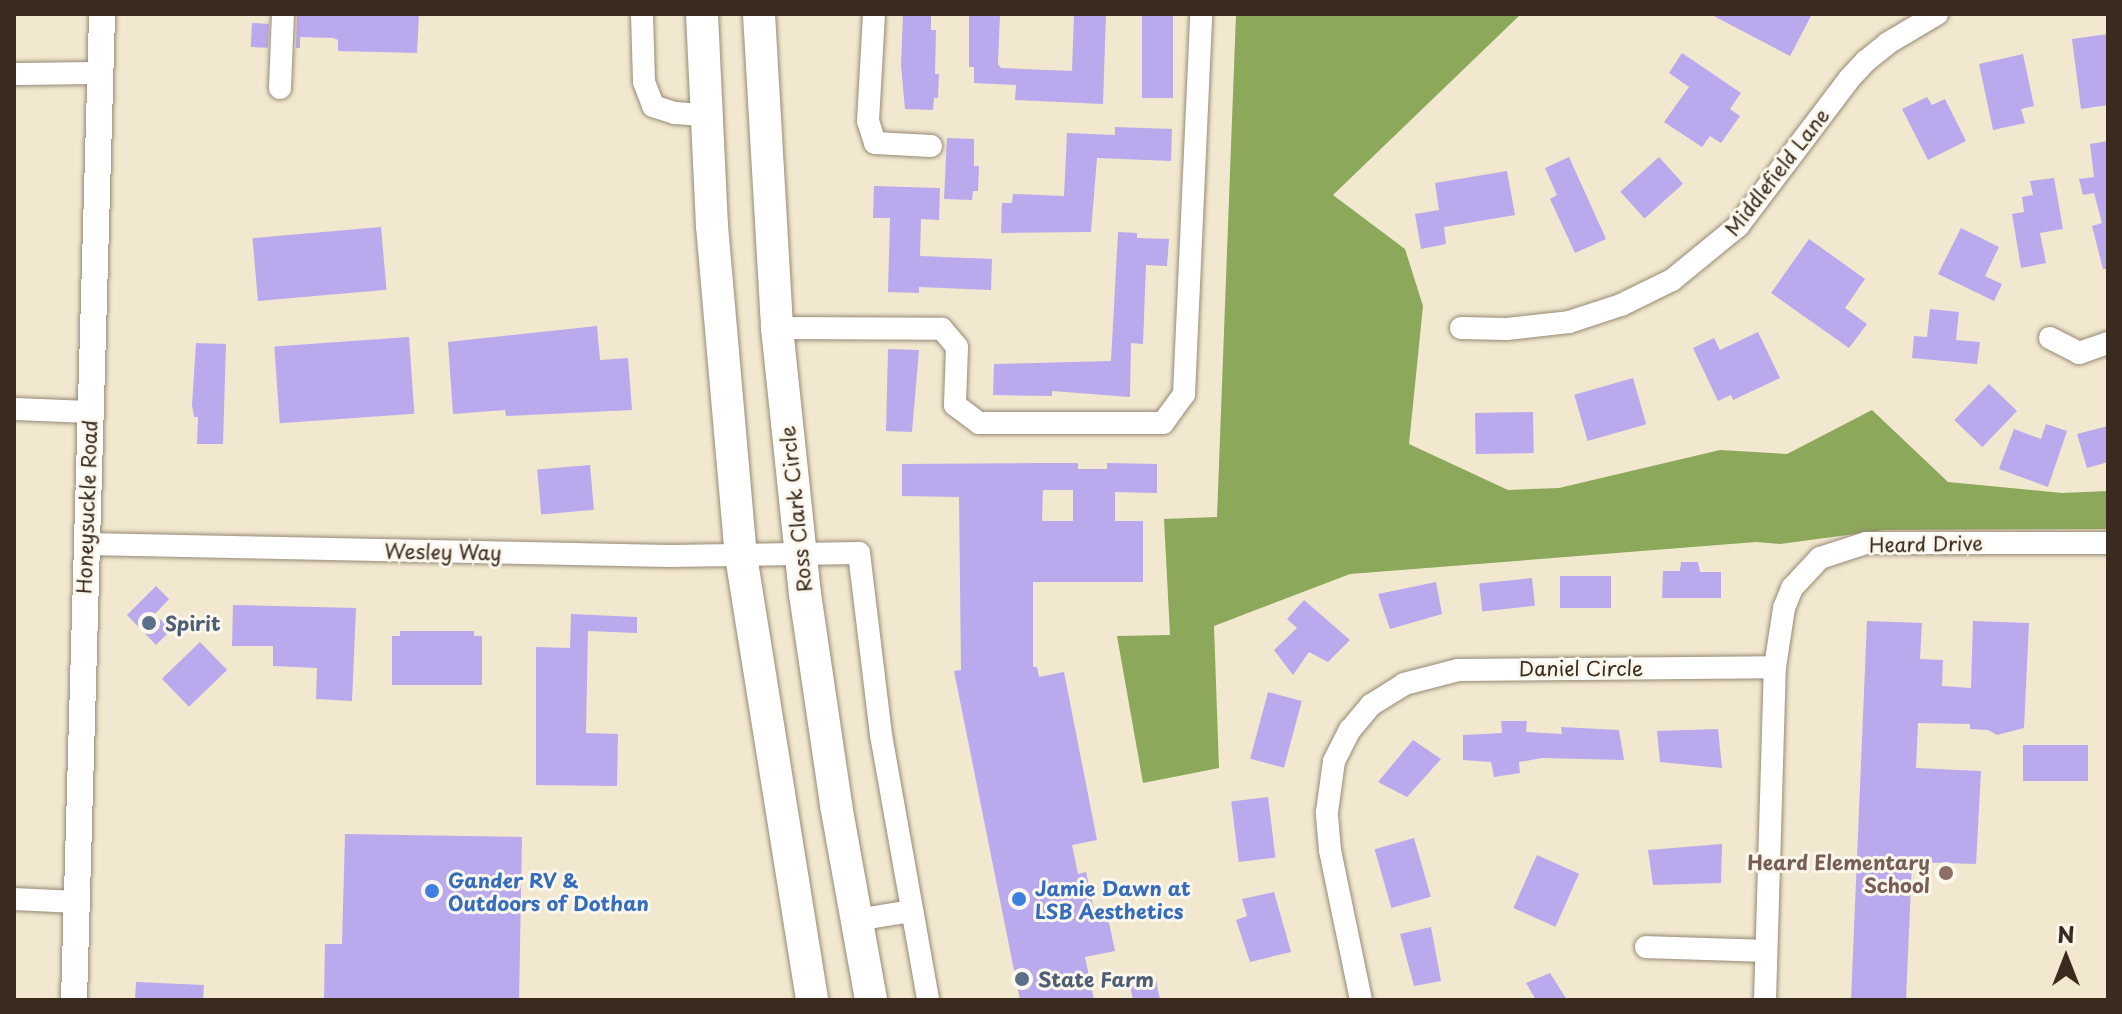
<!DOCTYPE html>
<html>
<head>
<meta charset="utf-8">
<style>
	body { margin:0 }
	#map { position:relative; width:2122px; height:1014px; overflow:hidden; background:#f2e8cf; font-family:"Playpen Sans",sans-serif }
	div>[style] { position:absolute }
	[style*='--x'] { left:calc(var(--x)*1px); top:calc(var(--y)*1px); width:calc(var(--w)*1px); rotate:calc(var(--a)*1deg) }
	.forest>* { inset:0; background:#8ca85a }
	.building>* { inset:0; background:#baa9ec; transform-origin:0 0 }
	.roads { filter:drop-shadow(0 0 2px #968976) drop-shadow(0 0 2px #968976) }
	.minor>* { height:22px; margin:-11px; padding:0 11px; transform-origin:11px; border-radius:11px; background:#fff }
	.major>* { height:26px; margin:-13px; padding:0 13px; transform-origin:13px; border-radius:13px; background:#fff }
	.highway>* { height:32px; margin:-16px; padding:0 16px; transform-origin:16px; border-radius:16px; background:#fff }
	.dots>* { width:22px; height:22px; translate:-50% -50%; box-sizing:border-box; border:4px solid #fbf7ec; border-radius:50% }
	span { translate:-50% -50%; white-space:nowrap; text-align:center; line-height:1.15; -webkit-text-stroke:6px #fbf7ec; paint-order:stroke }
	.street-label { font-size:20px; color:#3b2a1e }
	.service-label { font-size:20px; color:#4e5e75; font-weight:700 }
	.left { translate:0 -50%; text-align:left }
	.education-label { font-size:20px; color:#785e54; font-weight:700 }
	.right { translate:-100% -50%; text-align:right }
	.shop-label { font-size:20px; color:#366cbe; font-weight:700 }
	.frame { position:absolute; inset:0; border:16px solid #3b2a1e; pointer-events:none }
	.north { position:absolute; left:2026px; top:918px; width:80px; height:80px; -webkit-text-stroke:6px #fbf7ec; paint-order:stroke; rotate:0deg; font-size:22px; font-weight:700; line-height:32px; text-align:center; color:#3b2a1e }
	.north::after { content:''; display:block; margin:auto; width:28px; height:36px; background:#3b2a1e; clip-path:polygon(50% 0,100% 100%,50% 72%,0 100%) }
</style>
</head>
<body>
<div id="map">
	<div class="forest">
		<div style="clip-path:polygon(1236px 14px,1521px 14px,1333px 195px,1405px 249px,1423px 306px,1409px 444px,1508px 490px,1559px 488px,1720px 450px,1787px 454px,1872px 410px,1948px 482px,2062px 493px,2108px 491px,2108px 529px,1885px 530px,1780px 544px,1756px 542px,1350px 574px,1214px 626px,1219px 768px,1143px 783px,1117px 636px,1170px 635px,1164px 519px,1217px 517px)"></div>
	</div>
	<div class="building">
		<div style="clip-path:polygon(297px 14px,419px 14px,417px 53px,338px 51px,338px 40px,333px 38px,300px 37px,300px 48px,296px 48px)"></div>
		<div style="clip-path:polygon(903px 14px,931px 14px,931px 30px,936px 30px,935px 74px,939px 74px,938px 98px,934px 98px,933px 110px,905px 109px,901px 65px)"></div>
		<div style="clip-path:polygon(969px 14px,1000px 14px,998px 64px,1001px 68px,1072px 71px,1074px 14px,1106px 14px,1103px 104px,1015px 100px,1016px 85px,974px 83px,974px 67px,969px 67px)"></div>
		<div style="left:1142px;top:14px;width:31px;height:84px"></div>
		<div style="clip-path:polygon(1710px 14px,1812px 14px,1790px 56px)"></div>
		<div style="left:252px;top:23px;width:17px;height:24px;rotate:3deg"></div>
		<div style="clip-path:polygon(2108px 34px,2108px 105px,2081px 109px,2072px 39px)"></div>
		<div style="clip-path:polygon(1682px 53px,1741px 93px,1730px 109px,1740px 116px,1721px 143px,1710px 136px,1702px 147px,1664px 122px,1689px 87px,1669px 73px)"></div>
		<div style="clip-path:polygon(2023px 54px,2034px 106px,2021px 109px,2025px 123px,1993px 130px,1979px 64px)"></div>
		<div style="clip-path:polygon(1927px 97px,1932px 105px,1945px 99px,1966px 141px,1928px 160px,1902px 109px)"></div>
		<div style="clip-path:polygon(1115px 127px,1172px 129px,1171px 161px,1097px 158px,1091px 232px,1001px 233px,1002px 203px,1012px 203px,1013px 194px,1064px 196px,1067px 133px,1115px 135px)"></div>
		<div style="clip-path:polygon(947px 138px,974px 139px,974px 166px,979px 166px,978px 191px,973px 191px,972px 200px,944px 199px)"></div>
		<div style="clip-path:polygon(2108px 141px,2108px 269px,2103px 269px,2092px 226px,2102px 223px,2094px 193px,2083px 195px,2079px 179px,2094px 177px,2090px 144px)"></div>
		<div style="clip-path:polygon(1569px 157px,1606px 239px,1575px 253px,1550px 199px,1557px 195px,1545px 168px)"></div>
		<div style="left:1659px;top:157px;width:36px;height:52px;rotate:48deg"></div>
		<div style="clip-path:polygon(1507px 171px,1515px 215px,1444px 227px,1446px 244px,1421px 249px,1415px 214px,1439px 210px,1435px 183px)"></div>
		<div style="clip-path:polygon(2054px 178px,2063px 229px,2040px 233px,2046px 263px,2021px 268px,2012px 214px,2024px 212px,2022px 197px,2033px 195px,2030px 181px)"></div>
		<div style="clip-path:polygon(874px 186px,940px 188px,939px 220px,921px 219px,920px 256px,992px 259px,991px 290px,919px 287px,919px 293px,888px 292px,890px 218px,873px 218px)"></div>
		<div style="left:381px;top:227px;width:63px;height:129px;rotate:85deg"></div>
		<div style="clip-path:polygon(1961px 228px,1999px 247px,1985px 276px,2002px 284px,1994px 301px,1938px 274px)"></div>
		<div style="clip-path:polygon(1118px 232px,1137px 233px,1137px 238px,1169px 239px,1167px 266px,1146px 265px,1143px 344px,1131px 343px,1130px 397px,1052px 391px,1052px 396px,993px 395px,994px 364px,1111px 361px)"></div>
		<div style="clip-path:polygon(1809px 239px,1865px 279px,1845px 308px,1867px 324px,1849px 348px,1771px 293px)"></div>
		<div style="clip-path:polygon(1930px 309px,1959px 312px,1956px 340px,1980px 342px,1977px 364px,1912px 358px,1914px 336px,1927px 337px)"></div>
		<div style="clip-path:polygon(597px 326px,600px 360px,628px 358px,632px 410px,506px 416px,505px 410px,453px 414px,448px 342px)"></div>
		<div style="clip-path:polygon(1758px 332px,1780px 378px,1733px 400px,1731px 395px,1718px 401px,1693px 348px,1714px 338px,1720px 350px)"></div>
		<div style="left:409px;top:337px;width:77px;height:135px;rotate:86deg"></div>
		<div style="clip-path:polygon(196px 343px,226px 344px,223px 444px,197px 444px,198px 417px,194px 417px,192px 405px)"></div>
		<div style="clip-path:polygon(888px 349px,919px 350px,912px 432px,886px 431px)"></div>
		<div style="left:1633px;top:378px;width:48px;height:61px;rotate:74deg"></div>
		<div style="left:1989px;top:384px;width:39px;height:50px;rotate:44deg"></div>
		<div style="left:1533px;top:412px;width:41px;height:58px;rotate:89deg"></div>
		<div style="clip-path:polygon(2046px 424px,2067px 431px,2048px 487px,1999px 469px,2014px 429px,2041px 439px)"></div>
		<div style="clip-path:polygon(2108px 426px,2108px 462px,2087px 468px,2077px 434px)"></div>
		<div style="clip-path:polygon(evenodd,1042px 463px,1078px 463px,1078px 469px,1107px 469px,1107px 463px,1157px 464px,1157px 493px,1115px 492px,1115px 521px,1143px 521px,1143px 582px,1033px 582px,1033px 667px,1037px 667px,1039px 677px,1064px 672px,1097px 840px,1072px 845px,1078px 874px,1086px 872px,1094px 910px,1106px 908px,1115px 951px,1085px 957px,1094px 1000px,1020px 1000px,954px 671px,961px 670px,959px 497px,902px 496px,902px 464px,1042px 463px,1043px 490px,1073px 490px,1073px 521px,1042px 521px,1043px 490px)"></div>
		<div style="left:590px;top:465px;width:45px;height:53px;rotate:85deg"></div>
		<div style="clip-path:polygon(1681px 562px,1698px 562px,1700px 572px,1721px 572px,1721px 598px,1662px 598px,1663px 571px,1680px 571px)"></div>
		<div style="left:1560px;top:576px;width:51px;height:32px"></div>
		<div style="left:1532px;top:578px;width:28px;height:53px;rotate:84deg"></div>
		<div style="clip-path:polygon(1436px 582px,1442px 614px,1390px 629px,1378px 594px)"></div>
		<div style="clip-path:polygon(156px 586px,169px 599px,155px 614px,171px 630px,156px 645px,127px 615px)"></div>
		<div style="clip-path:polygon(1304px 600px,1350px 640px,1328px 662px,1309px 652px,1293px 675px,1274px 650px,1297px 628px,1287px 619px)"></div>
		<div style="clip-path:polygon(233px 605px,356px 608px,352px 701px,316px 699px,317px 668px,273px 666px,273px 646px,232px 646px)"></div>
		<div style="clip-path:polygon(571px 614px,637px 617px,637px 633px,588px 631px,586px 733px,618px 734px,617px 786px,536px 785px,536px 647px,570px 648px)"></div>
		<div style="clip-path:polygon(1867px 621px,1922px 623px,1920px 659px,1943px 660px,1942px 686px,1971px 688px,1973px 621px,2029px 623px,2024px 728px,1997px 735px,1988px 730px,1970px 729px,1970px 724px,1918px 723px,1916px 768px,1981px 771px,1976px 864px,1912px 862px,1906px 1000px,1851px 1000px)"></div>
		<div style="clip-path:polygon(400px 631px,474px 631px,474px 636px,482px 636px,482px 685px,392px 685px,392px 636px,400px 636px)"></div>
		<div style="left:200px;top:642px;width:39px;height:53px;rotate:46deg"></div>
		<div style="left:1268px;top:692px;width:35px;height:69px;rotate:15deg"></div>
		<div style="clip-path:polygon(1501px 721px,1527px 721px,1526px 732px,1562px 734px,1561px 727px,1619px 730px,1624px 760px,1542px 758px,1519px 762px,1520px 773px,1494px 777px,1491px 762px,1463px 760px,1463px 735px,1502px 733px)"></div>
		<div style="clip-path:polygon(1718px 729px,1722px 768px,1660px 762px,1657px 731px)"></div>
		<div style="clip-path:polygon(1413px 740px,1441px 759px,1407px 797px,1378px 782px)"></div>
		<div style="left:2023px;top:745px;width:65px;height:36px"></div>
		<div style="left:1268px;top:797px;width:61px;height:37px;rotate:83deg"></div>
		<div style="clip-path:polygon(345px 834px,522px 837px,519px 1000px,324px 1000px,325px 944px,342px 944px)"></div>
		<div style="left:1414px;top:838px;width:61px;height:41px;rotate:74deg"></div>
		<div style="clip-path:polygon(1722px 844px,1721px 883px,1653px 885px,1648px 850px)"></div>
		<div style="left:1537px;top:855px;width:46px;height:58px;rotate:24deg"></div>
		<div style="clip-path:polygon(1274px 892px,1291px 952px,1250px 962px,1236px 920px,1247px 916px,1242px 899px)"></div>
		<div style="clip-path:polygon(1431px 927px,1441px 981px,1414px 986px,1400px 934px)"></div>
		<div style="clip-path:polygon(1550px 973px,1567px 1000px,1536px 1000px,1526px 983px)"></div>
		<div style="clip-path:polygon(1156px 980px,1160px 1000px,1133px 1000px,1130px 986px)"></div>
		<div style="clip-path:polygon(136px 982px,204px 985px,203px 1000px,135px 1000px)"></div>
	</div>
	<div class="roads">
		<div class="minor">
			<div style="--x:642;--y:14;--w:68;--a:88.3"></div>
			<div style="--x:644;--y:82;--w:26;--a:69"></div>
			<div style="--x:653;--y:106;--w:23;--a:18"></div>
			<div style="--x:675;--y:113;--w:31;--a:4"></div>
			<div style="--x:874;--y:14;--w:107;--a:93.2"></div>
			<div style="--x:868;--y:121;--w:23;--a:72"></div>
			<div style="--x:875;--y:143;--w:56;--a:3.1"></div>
			<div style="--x:14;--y:74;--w:86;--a:-0.7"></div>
			<div style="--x:280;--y:88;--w:74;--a:-87.7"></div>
			<div style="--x:777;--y:328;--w:165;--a:0.3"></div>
			<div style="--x:942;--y:329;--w:23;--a:50"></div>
			<div style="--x:957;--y:347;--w:58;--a:92"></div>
			<div style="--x:955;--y:405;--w:30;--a:37"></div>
			<div style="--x:979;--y:423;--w:184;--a:0"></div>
			<div style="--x:1163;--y:423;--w:36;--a:-54"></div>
			<div style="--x:1184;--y:394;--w:380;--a:-87.4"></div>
			<div style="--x:1461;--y:328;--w:46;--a:1.2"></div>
			<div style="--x:1507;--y:329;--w:62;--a:-6.4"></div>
			<div style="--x:1569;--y:322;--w:55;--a:-18.1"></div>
			<div style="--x:1621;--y:305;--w:57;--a:-26.1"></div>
			<div style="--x:1672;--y:280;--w:85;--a:-39.3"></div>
			<div style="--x:1738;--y:226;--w:184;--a:-52.9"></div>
			<div style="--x:1849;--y:79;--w:25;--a:-47"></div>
			<div style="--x:1866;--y:61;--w:28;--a:-39"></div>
			<div style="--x:1888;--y:43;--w:57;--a:-30.6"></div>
			<div style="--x:2050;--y:338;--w:33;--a:27"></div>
			<div style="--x:2079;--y:353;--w:31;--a:-19"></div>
			<div style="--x:14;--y:409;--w:76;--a:2.3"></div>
			<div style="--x:86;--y:544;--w:585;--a:1.18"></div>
			<div style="--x:671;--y:556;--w:188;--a:-0.9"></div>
			<div style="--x:859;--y:553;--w:183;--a:83.1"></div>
			<div style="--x:881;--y:735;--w:269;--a:79.9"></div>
			<div style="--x:14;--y:899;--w:63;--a:2.7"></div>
			<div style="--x:856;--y:920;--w:57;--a:-9.1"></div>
			<div style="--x:1646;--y:947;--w:120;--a:1.9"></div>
			<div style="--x:1361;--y:1000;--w:153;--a:-101.7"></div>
			<div style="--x:1330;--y:850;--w:38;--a:-95"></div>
			<div style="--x:1327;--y:812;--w:51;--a:-82.2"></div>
			<div style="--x:1334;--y:761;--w:35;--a:-63"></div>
			<div style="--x:1350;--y:730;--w:33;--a:-50"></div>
			<div style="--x:1371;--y:705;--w:39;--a:-32"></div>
			<div style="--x:1404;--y:684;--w:56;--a:-14.5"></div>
			<div style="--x:1458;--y:670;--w:317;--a:-0.5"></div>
			<div style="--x:1765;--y:1000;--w:333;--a:-88.3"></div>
			<div style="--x:1775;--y:667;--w:60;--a:-81.3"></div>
			<div style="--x:1784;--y:608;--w:22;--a:-68"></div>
			<div style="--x:1792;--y:588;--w:41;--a:-47"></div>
			<div style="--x:1820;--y:558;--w:48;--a:-18.1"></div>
			<div style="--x:1866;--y:543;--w:242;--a:0"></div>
		</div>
		<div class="major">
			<div style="--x:74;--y:1000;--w:986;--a:-88.37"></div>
		</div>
		<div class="highway">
			<div style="--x:702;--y:14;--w:212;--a:87.3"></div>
			<div style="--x:712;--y:226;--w:331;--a:85"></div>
			<div style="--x:741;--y:556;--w:450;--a:80.9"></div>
			<div style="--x:759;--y:14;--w:315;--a:86.7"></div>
			<div style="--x:777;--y:328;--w:267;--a:84"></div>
			<div style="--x:805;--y:594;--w:213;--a:81.6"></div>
			<div style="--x:836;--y:805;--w:198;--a:79.8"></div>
		</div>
	</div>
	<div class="dots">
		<div style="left:149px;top:623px;background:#5c6f8a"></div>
		<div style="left:1946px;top:873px;background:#8d6e63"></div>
		<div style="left:432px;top:891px;background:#3f7fe0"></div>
		<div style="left:1019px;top:899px;background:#3f7fe0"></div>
		<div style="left:1022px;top:979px;background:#5c6f8a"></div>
	</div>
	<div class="street-label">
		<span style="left:1777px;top:172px;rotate:-52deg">Middlefield Lane</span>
		<span style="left:87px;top:507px;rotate:-88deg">Honeysuckle Road</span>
		<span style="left:796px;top:509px;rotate:-96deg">Ross Clark Circle</span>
		<span style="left:1926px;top:544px;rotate:-1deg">Heard Drive</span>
		<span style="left:443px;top:552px;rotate:1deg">Wesley Way</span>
		<span style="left:1581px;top:668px">Daniel Circle</span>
	</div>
	<div class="service-label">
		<span class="left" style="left:165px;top:623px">Spirit</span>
		<span class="left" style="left:1038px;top:979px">State Farm</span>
	</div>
	<div class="education-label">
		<span class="right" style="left:1930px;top:874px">Heard Elementary<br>School</span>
	</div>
	<div class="shop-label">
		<span class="left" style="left:448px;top:892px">Gander RV &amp;<br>Outdoors of Dothan</span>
		<span class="left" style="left:1035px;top:900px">Jamie Dawn at<br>LSB Aesthetics</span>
	</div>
	<div class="frame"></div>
	<div class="north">N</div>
</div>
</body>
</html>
